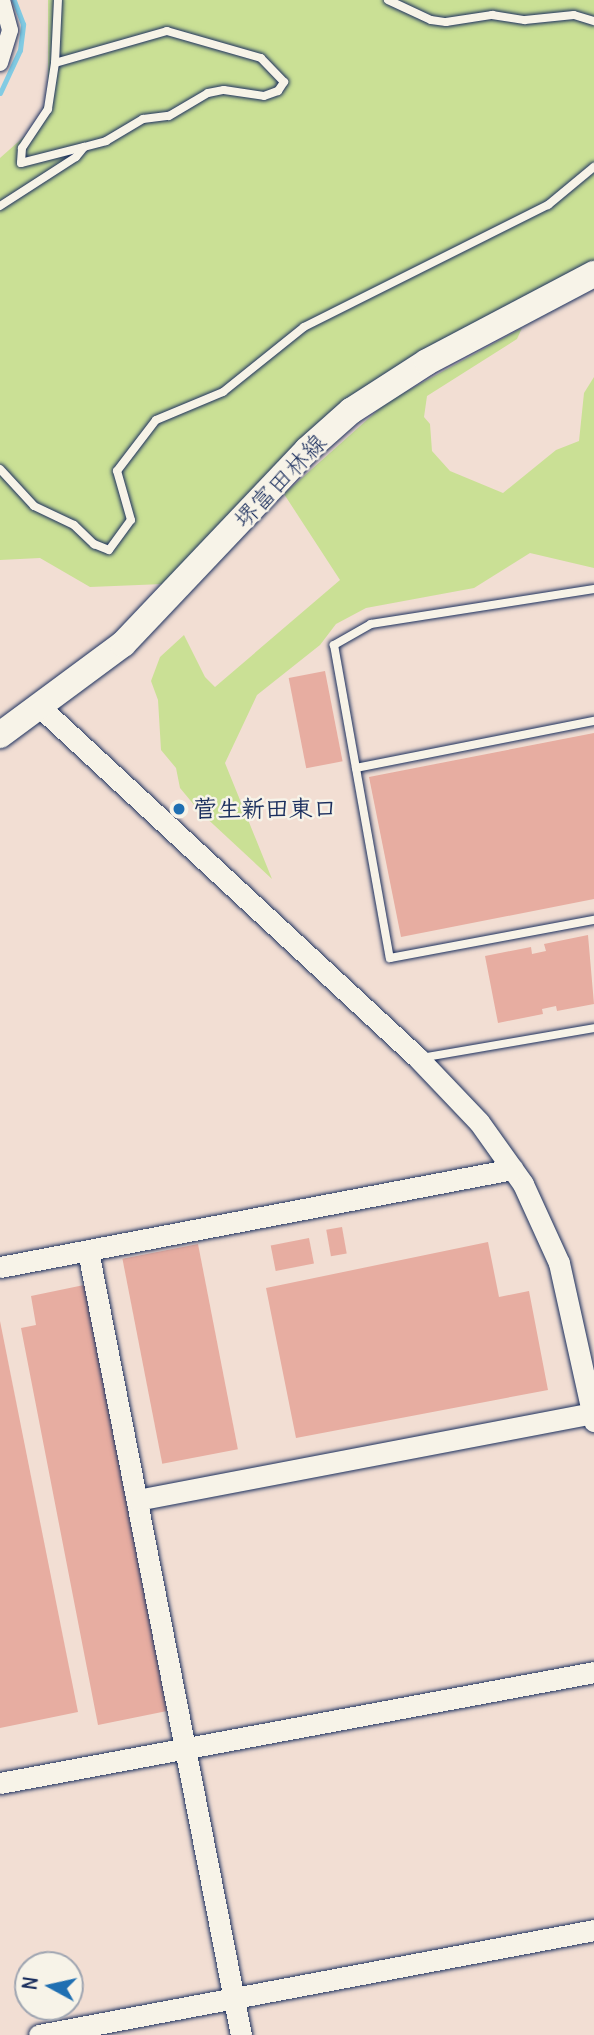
<!DOCTYPE html>
<html>
<head>
<meta charset="utf-8">
<style>
	body { margin:0 }
	#map { position:relative; width:594px; height:2035px; overflow:hidden; background:#f2ded3; font-family:Delius,"Klee One",sans-serif }
	div>[style] { position:absolute }
	[style*='--x'] { left:calc(var(--x)*1px); top:calc(var(--y)*1px); width:calc(var(--w)*1px); rotate:calc(var(--a)*1deg) }
	.green>* { inset:0; background:#cae095 }
	.stream>* { height:5px; margin:-2.5px; padding:0 2.5px; transform-origin:2.5px; border-radius:2.5px; background:#82cbe3 }
	.building>* { inset:0; background:#e7ada1; transform-origin:0 0 }
	.roads { filter:drop-shadow(0 0 2px #1b2f5e) drop-shadow(0 0 2px #1b2f5e) }
	.service>* { height:8px; margin:-4px; padding:0 4px; transform-origin:4px; border-radius:4px; background:#f7f3e8 }
	.minor>* { height:16px; margin:-8px; padding:0 8px; transform-origin:8px; border-radius:8px; background:#f7f3e8 }
	.tertiary>* { height:21px; margin:-10.5px; padding:0 10.5px; transform-origin:10.5px; border-radius:10.5px; background:#f7f3e8 }
	.primary>* { height:26px; margin:-13px; padding:0 13px; transform-origin:13px; border-radius:13px; background:#f7f3e8 }
	.dots>* { width:19px; height:19px; translate:-50% -50%; box-sizing:border-box; border:4px solid #f7f3e8; border-radius:50% }
	span { translate:-50% -50%; white-space:nowrap; text-align:center; line-height:1.15; -webkit-text-stroke:5px #f7f3e8; paint-order:stroke }
	.street-label { font-size:24px; color:#1b2f5e }
	.poi-label { font-size:24px; color:#1b2f5e; font-weight:700 }
	.left { translate:0 -50%; text-align:left }
	.north { position:absolute; left:14px; top:1951px; width:70px; height:70px; box-sizing:border-box; background:#f7f3e8; border:2px solid #9fa5b1; border-radius:50%; rotate:278deg; font-size:19px; font-weight:700; line-height:28px; text-align:center; color:#1b2f5e }
	.north::after { content:''; display:block; margin:auto; width:24px; height:32px; background:#1f6fb2; clip-path:polygon(50% 0,100% 100%,50% 72%,0 100%) }
</style>
</head>
<body>
<div id="map">
	<div class="green">
		<div style="clip-path:polygon(48px 0,594px 0,594px 262px,333px 415px,163px 584px,90px 587px,40px 558px,0 560px,0 158px,36px 126px,48px 96px)"></div>
		<div style="clip-path:polygon(522px 328px,517px 339px,427px 396px,424px 417px,430px 424px,432px 451px,450px 471px,503px 493px,556px 450px,579px 441px,584px 393px,594px 377px,594px 568px,530px 553px,474px 588px,366px 608px,336px 624px,320px 645px,257px 695px,225px 763px,272px 879px,200px 812px,180px 788px,176px 768px,161px 750px,158px 700px,151px 681px,160px 657px,184px 635px,205px 677px,215px 687px,340px 580px,284px 494px,387px 402px)"></div>
	</div>
	<div class="stream">
		<div style="--x:0;--y:93;--w:47;--a:-65.1"></div>
		<div style="--x:20;--y:50;--w:26;--a:-83"></div>
		<div style="--x:23;--y:24;--w:26;--a:-111"></div>
	</div>
	<div class="building">
		<div style="left:325px;top:671px;width:92px;height:37px;rotate:79deg"></div>
		<div style="clip-path:polygon(594px 733px,594px 899px,401px 937px,369px 777px)"></div>
		<div style="clip-path:polygon(588px 935px,594px 1004px,557px 1011px,556px 1006px,542px 1009px,543px 1014px,498px 1023px,485px 956px,531px 947px,532px 954px,546px 951px,544px 944px)"></div>
		<div style="left:342px;top:1227px;width:27px;height:16px;rotate:80deg"></div>
		<div style="left:309px;top:1238px;width:26px;height:39px;rotate:79deg"></div>
		<div style="clip-path:polygon(488px 1242px,499px 1297px,529px 1291px,548px 1390px,296px 1438px,266px 1288px)"></div>
		<div style="left:198px;top:1244px;width:209px;height:77px;rotate:79deg"></div>
		<div style="clip-path:polygon(84px 1285px,167px 1711px,98px 1725px,21px 1328px,36px 1325px,31px 1296px)"></div>
		<div style="clip-path:polygon(0 1321px,78px 1712px,0 1728px)"></div>
	</div>
	<div class="roads">
		<div class="service">
			<div style="--x:388;--y:0;--w:47;--a:24.9"></div>
			<div style="--x:431;--y:20;--w:15;--a:8"></div>
			<div style="--x:446;--y:22;--w:47;--a:-8.7"></div>
			<div style="--x:492;--y:15;--w:33;--a:9"></div>
			<div style="--x:525;--y:20;--w:49;--a:-5.8"></div>
			<div style="--x:574;--y:15;--w:21;--a:17"></div>
			<div style="--x:55;--y:63;--w:47;--a:98.7"></div>
			<div style="--x:48;--y:109;--w:47;--a:123.7"></div>
			<div style="--x:22;--y:148;--w:15;--a:94"></div>
			<div style="--x:21;--y:163;--w:65;--a:-14.3"></div>
			<div style="--x:0;--y:206;--w:90;--a:-32.8"></div>
			<div style="--x:76;--y:157;--w:13;--a:-51"></div>
			<div style="--x:84;--y:147;--w:23;--a:-15"></div>
			<div style="--x:106;--y:141;--w:43;--a:-30.7"></div>
			<div style="--x:143;--y:119;--w:26;--a:-7"></div>
			<div style="--x:169;--y:116;--w:45;--a:-30.5"></div>
			<div style="--x:208;--y:93;--w:16;--a:-11"></div>
			<div style="--x:224;--y:90;--w:40;--a:8.5"></div>
			<div style="--x:264;--y:96;--w:15;--a:-20"></div>
			<div style="--x:278;--y:91;--w:11;--a:-56"></div>
			<div style="--x:284;--y:82;--w:33;--a:-134"></div>
			<div style="--x:261;--y:58;--w:98;--a:-164"></div>
			<div style="--x:167;--y:31;--w:116;--a:164.1"></div>
			<div style="--x:55;--y:63;--w:63;--a:-87.3"></div>
			<div style="--x:0;--y:469;--w:50;--a:47.4"></div>
			<div style="--x:34;--y:506;--w:44;--a:25.4"></div>
			<div style="--x:74;--y:525;--w:28;--a:44"></div>
			<div style="--x:94;--y:544;--w:16;--a:22"></div>
			<div style="--x:109;--y:550;--w:37;--a:-54"></div>
			<div style="--x:131;--y:520;--w:51;--a:-105.9"></div>
			<div style="--x:117;--y:471;--w:64;--a:-52.6"></div>
			<div style="--x:156;--y:420;--w:73;--a:-22.7"></div>
			<div style="--x:223;--y:392;--w:104;--a:-38.7"></div>
			<div style="--x:304;--y:327;--w:273;--a:-26.6"></div>
			<div style="--x:548;--y:205;--w:60;--a:-39.6"></div>
			<div style="--x:594;--y:589;--w:226;--a:171.1"></div>
			<div style="--x:371;--y:624;--w:43;--a:150.4"></div>
			<div style="--x:334;--y:645;--w:318;--a:79.9"></div>
			<div style="--x:390;--y:958;--w:208;--a:-10.6"></div>
			<div style="--x:356;--y:768;--w:243;--a:-11.2"></div>
			<div style="--x:421;--y:1058;--w:176;--a:-9.8"></div>
		</div>
		<div class="minor">
			<div style="--x:0;--y:63;--w:34;--a:-73"></div>
			<div style="--x:10;--y:30;--w:31;--a:-105"></div>
		</div>
		<div class="tertiary">
			<div style="--x:40;--y:707;--w:516;--a:42.88"></div>
			<div style="--x:418;--y:1058;--w:88;--a:46.4"></div>
			<div style="--x:479;--y:1122;--w:76;--a:54.6"></div>
			<div style="--x:523;--y:1184;--w:87;--a:65.5"></div>
			<div style="--x:559;--y:1263;--w:162;--a:77.5"></div>
			<div style="--x:88;--y:1251;--w:799;--a:78.96"></div>
			<div style="--x:0;--y:1267;--w:522;--a:-10.82"></div>
			<div style="--x:137;--y:1500;--w:465;--a:-10.8"></div>
			<div style="--x:0;--y:1783;--w:604;--a:-10.58"></div>
			<div style="--x:39;--y:2035;--w:565;--a:-10.71"></div>
		</div>
		<div class="primary">
			<div style="--x:0;--y:735;--w:153;--a:-36.5"></div>
			<div style="--x:123;--y:644;--w:267;--a:-46.5"></div>
			<div style="--x:307;--y:450;--w:59;--a:-41.6"></div>
			<div style="--x:351;--y:411;--w:90;--a:-32.8"></div>
			<div style="--x:427;--y:362;--w:189;--a:-27.8"></div>
		</div>
	</div>
	<div class="dots">
		<div style="left:179px;top:809px;background:#1f6fb2"></div>
	</div>
	<div class="street-label">
		<span style="left:280px;top:481px;rotate:-46deg">堺富田林線</span>
	</div>
	<div class="poi-label">
		<span class="left" style="left:193px;top:809px">菅生新田東口</span>
	</div>
	<div class="north">N</div>
</div>
</body>
</html>
